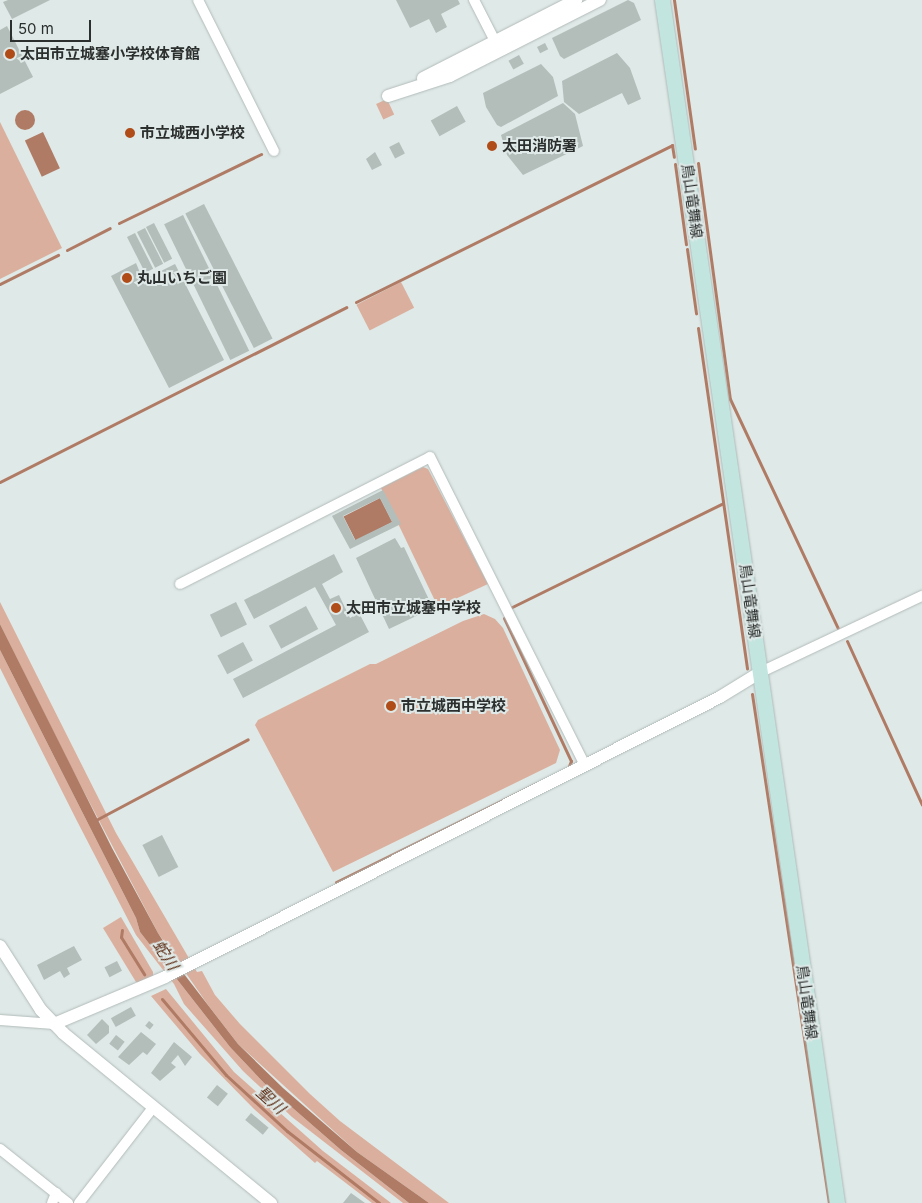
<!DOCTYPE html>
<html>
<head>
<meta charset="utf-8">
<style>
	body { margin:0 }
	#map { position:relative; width:922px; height:1203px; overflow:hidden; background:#dfe9e7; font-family:Inter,"Noto Sans JP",sans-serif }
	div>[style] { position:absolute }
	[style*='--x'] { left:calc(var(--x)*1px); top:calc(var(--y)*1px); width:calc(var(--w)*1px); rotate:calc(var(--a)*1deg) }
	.green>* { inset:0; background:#dbaf9d; transform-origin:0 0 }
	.water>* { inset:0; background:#b07b65; transform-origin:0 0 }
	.round { border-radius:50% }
	.stream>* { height:3px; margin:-1.5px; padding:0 1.5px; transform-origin:1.5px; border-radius:1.5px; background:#b07b65 }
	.building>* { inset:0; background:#b3bdba; transform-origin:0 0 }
	.roads { filter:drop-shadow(0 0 1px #b1bbb9) drop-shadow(0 0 1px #b1bbb9) }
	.minor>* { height:10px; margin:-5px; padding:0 5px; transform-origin:5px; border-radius:5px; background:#fff }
	.tertiary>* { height:12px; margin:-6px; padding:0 6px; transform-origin:6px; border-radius:6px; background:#fff }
	.secondary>* { height:15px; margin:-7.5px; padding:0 7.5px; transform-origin:7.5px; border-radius:7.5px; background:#c2e5df }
	.dots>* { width:14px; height:14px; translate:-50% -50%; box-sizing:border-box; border:2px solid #dfe9e7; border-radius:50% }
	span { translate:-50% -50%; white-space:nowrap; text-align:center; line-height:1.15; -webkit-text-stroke:4px #dfe9e7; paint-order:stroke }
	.poi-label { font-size:15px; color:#2b2f2e; font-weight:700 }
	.left { translate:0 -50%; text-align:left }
	.street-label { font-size:15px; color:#2b2f2e }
	.water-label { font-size:16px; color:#59260e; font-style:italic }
	.scale { position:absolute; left:10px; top:20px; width:81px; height:22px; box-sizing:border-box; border:2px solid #2b2f2e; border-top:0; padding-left:6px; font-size:15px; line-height:18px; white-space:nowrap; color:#2b2f2e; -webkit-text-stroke:4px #dfe9e7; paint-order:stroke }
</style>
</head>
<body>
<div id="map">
	<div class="green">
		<div style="left:387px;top:99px;width:17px;height:12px;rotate:65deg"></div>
		<div style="clip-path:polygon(0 122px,62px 248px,0 279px)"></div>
		<div style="left:401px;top:282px;width:29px;height:50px;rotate:63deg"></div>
		<div style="clip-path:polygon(423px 467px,428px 469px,488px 584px,438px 607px,381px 488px)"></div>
		<div style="clip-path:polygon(0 602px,116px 833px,197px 972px,202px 971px,215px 995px,240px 1024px,310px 1094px,340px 1121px,449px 1203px,429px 1203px,357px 1152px,238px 1044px,208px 1005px,158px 933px,71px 767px,0 624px)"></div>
		<div style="clip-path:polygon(484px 614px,495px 619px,503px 628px,560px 750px,556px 763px,333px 872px,255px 725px,258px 720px,370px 664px,376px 664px,463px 621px)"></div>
		<div style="clip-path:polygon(0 650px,136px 918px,140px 932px,230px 1047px,264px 1083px,341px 1150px,409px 1203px,403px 1203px,292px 1117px,243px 1071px,184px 1004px,174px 984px,136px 935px,77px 821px,0 668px)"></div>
		<div style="clip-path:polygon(121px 917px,153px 972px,153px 977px,143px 983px,136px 982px,103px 928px)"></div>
		<div style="clip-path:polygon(166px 989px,234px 1072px,323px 1151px,391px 1203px,372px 1203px,317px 1161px,315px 1163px,253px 1108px,200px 1054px,151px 996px)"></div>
	</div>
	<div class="water">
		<div class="round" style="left:15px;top:110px;width:20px;height:20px"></div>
		<div style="left:43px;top:132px;width:40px;height:20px;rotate:65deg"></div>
		<div style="left:380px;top:498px;width:27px;height:41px;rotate:63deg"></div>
		<div style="clip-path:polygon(0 624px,112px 848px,158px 933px,184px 974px,238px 1044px,283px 1088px,357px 1152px,429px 1203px,409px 1203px,341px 1150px,264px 1083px,230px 1047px,140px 932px,136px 918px,0 650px)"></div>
	</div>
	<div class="stream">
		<div style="--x:674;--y:0;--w:150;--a:82"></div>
		<div style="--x:698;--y:163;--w:238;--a:82.3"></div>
		<div style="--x:730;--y:399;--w:253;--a:64.8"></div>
		<div style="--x:675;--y:164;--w:81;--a:82.2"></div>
		<div style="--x:119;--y:223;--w:158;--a:-25.9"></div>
		<div style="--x:687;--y:249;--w:65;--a:82"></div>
		<div style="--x:67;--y:250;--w:48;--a:-27.1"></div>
		<div style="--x:0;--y:284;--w:65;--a:-26.6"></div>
		<div style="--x:356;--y:302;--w:353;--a:-26.4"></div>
		<div style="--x:672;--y:145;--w:12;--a:81"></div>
		<div style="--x:698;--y:328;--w:344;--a:81.8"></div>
		<div style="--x:0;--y:482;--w:388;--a:-26.8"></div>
		<div style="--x:510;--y:608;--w:237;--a:-26.2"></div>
		<div style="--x:504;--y:618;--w:158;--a:64.9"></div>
		<div style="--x:571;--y:761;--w:5;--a:112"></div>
		<div style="--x:847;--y:641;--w:180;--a:65.4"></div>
		<div style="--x:752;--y:694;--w:515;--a:81.4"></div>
		<div style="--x:94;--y:821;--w:174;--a:-28"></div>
		<div style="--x:336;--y:882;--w:224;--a:-26.2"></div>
		<div style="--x:122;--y:930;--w:7;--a:98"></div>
		<div style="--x:121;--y:937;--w:44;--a:58.1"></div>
		<div style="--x:162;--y:999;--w:99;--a:49.9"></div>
		<div style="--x:226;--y:1075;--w:83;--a:42.6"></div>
		<div style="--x:287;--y:1131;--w:117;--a:38"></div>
	</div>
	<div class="building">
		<div style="clip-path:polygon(8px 0,50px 0,12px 19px,3px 2px)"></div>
		<div style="clip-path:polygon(396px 0,458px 0,460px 4px,441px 14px,447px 27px,436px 33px,429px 19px,410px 28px)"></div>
		<div style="clip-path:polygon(628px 0,634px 3px,641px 20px,564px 59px,560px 56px,552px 38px)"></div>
		<div style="clip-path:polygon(7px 26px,33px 77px,0 94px,0 30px)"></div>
		<div style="left:545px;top:43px;width:7px;height:9px;rotate:63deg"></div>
		<div style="clip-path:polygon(617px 53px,630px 68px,641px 99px,628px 105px,622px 93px,579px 114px,564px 102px,562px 81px)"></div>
		<div style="left:519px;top:55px;width:10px;height:12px;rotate:61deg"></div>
		<div style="clip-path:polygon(541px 64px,553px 77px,558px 96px,501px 127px,497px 125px,486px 107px,483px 93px)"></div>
		<div style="clip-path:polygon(563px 103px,575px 114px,583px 146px,523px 175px,507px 155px,501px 135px)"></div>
		<div style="left:457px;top:106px;width:18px;height:30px;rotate:61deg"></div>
		<div style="left:399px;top:142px;width:13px;height:11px;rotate:63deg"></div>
		<div style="clip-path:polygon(375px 152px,382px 165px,372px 170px,366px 159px)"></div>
		<div style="left:204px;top:204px;width:151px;height:21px;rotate:63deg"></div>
		<div style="left:183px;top:215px;width:151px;height:21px;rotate:64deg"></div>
		<div style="left:154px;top:223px;width:40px;height:9px;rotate:63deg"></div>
		<div style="left:145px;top:228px;width:40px;height:9px;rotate:63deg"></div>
		<div style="left:135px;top:233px;width:40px;height:9px;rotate:63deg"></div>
		<div style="clip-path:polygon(136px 263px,143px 280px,175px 264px,224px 360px,169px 388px,111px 276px)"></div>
		<div style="clip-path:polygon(evenodd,383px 490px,401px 524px,350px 549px,332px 516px,383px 490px,380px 498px,392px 522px,355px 540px,343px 516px,380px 498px)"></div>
		<div style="clip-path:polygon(395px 538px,401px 548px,404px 547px,433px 608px,389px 629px,356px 558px)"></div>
		<div style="clip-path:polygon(334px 554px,343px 572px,322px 584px,330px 599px,339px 595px,350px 618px,359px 613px,369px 632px,243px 698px,233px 679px,336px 625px,315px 587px,254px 619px,244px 600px)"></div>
		<div style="left:236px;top:602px;width:25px;height:29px;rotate:64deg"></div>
		<div style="left:306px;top:606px;width:26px;height:42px;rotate:62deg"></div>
		<div style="left:243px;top:642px;width:21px;height:29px;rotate:62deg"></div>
		<div style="left:162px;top:835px;width:36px;height:22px;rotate:63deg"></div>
		<div style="clip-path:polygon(74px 946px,82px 960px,67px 968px,70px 974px,64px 978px,60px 971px,44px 980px,37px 965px)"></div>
		<div style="left:117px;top:961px;width:11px;height:14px;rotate:63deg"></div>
		<div style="left:131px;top:1007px;width:10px;height:23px;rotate:61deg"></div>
		<div style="clip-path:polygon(102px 1019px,109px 1026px,109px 1033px,96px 1044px,87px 1035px)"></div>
		<div style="left:149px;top:1021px;width:6px;height:6px;rotate:39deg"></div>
		<div style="clip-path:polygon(141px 1032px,156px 1044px,147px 1055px,143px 1052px,129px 1065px,118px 1057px)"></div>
		<div style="left:116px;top:1035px;width:11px;height:11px;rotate:38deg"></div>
		<div style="clip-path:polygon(174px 1042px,192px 1057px,185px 1066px,178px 1055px,171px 1063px,176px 1067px,160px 1081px,151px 1073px)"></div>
		<div style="left:217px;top:1085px;width:14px;height:16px;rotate:39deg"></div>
		<div style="left:251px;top:1113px;width:23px;height:9px;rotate:40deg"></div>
		<div style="clip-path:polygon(351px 1193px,365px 1203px,343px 1203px)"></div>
	</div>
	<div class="roads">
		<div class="minor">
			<div style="--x:198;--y:0;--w:169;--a:63.3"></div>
			<div style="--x:474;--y:0;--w:53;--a:62.9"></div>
			<div style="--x:180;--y:584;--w:280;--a:-26.9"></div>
			<div style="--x:430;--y:457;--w:345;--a:63.3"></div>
			<div style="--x:761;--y:672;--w:178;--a:-25.3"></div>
			<div style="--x:0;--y:1020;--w:54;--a:4.2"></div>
			<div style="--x:0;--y:1149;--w:87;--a:38.5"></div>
			<div style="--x:52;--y:1203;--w:11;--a:-68"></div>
			<div style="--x:79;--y:1203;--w:119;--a:-52.2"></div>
		</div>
		<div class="tertiary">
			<div style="--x:423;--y:78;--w:172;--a:-27"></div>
			<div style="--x:388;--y:96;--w:65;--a:-17.9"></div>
			<div style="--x:450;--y:76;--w:168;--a:-26.9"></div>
			<div style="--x:0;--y:946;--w:76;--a:57.4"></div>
			<div style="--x:41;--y:1010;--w:32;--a:46"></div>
			<div style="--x:63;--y:1033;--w:269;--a:39.3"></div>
			<div style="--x:54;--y:1024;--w:121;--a:-22.9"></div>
			<div style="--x:165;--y:977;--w:622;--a:-26.77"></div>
			<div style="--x:720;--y:697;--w:48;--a:-31.4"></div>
		</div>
		<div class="secondary">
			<div style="--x:662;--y:0;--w:1216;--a:81.72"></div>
		</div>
	</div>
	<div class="dots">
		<div style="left:10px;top:54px;background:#b04c18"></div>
		<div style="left:130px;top:133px;background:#b04c18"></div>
		<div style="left:492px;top:146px;background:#b04c18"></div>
		<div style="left:127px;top:278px;background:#b04c18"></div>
		<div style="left:336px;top:608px;background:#b04c18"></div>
		<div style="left:391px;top:706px;background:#b04c18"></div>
	</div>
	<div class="poi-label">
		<span class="left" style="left:20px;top:54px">太田市立城塞小学校体育館</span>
		<span class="left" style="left:140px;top:133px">市立城西小学校</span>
		<span class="left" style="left:502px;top:146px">太田消防署</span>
		<span class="left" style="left:137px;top:278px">丸山いちご園</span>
		<span class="left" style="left:346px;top:608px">太田市立城塞中学校</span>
		<span class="left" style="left:401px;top:706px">市立城西中学校</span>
	</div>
	<div class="street-label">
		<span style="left:692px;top:201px;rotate:82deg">鳥山竜舞線</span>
		<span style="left:750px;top:601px;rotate:82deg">鳥山竜舞線</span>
		<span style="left:807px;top:1002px;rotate:82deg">鳥山竜舞線</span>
	</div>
	<div class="water-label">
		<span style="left:166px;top:955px;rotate:57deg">蛇川</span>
		<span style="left:271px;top:1100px;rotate:42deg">聖川</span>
	</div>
	<div class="scale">50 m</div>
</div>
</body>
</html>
